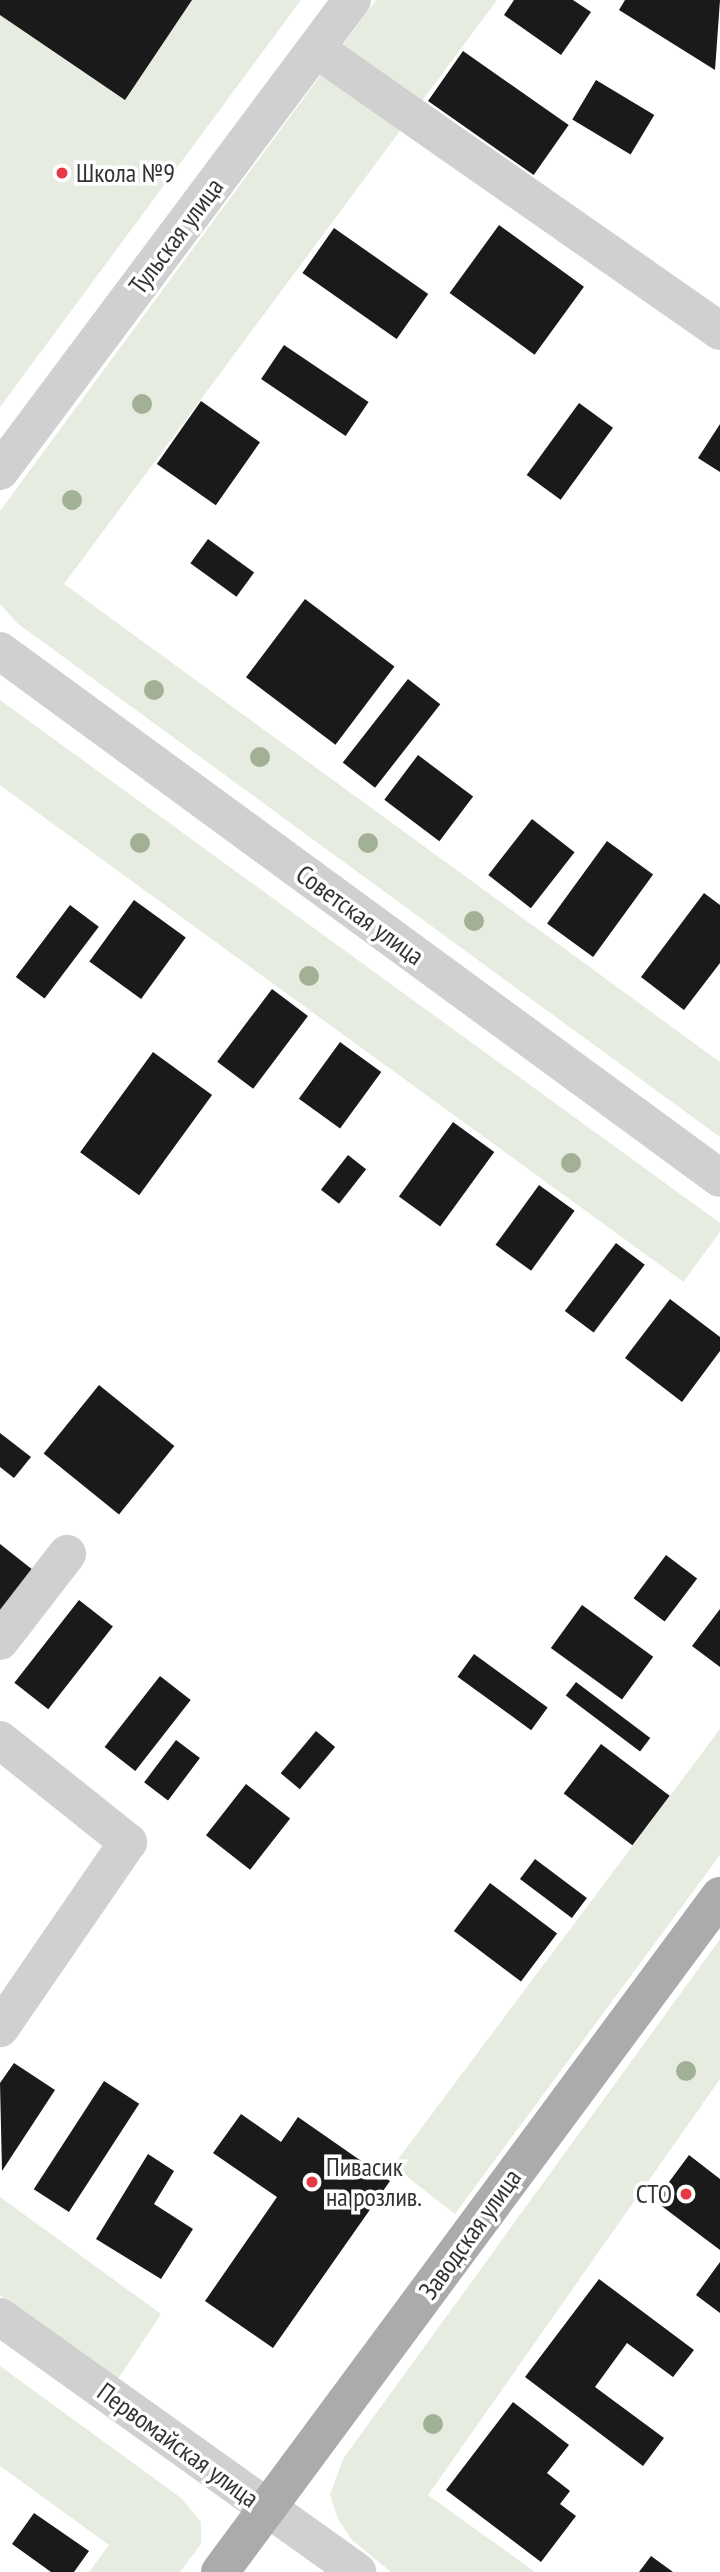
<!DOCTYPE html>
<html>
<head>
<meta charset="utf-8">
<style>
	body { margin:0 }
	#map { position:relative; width:720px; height:2572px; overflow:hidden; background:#fff; font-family:"PT Sans Narrow",sans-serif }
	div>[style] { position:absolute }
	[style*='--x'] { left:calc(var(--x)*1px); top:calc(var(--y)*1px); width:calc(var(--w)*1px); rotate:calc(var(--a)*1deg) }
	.green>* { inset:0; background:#e6ecdf; transform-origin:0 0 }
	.building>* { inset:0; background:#1a1a1a; transform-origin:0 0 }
	.minor>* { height:38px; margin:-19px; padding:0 19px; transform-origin:19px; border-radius:19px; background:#d0d0d0 }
	.major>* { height:38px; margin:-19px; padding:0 19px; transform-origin:19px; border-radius:19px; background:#ababab }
	.trees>* { width:20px; height:20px; margin:-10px; border-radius:50%; background:#a2b095 }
	.dots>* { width:19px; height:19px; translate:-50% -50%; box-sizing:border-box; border:4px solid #fff; border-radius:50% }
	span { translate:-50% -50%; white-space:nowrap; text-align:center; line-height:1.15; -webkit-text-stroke:7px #fff; paint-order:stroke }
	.poi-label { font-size:26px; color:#333 }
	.left { translate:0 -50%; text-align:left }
	.right { translate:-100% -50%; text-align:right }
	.street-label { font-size:26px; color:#333 }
</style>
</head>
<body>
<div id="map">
	<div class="green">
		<div style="clip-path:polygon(0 0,301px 0,0 407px)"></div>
		<div style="clip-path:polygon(376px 0,497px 0,64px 584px,720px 1062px,720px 1137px,17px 623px,0 604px,0 511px)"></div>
		<div style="left:0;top:700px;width:895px;height:69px;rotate:36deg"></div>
		<div style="clip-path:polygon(720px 1729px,720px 1855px,455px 2214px,393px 2166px)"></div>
		<div style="clip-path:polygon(720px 1939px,720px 2079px,428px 2495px,535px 2572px,391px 2572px,352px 2540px,338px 2519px,330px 2495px,343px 2459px)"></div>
		<div style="clip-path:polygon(0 2197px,161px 2314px,118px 2379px,0 2295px)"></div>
		<div style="clip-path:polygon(0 2366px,181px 2498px,201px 2522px,201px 2544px,180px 2572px,89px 2572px,109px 2545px,0 2466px)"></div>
	</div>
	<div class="building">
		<div style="clip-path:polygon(0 0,192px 0,125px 100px,0 15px)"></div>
		<div style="clip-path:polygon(514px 0,573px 0,591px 12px,561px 55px,504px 15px)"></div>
		<div style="clip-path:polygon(625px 0,720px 0,715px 70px,619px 10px)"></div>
		<div style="left:463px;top:51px;width:129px;height:61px;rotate:35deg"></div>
		<div style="left:596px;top:80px;width:68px;height:46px;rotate:31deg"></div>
		<div style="left:499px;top:225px;width:105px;height:84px;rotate:36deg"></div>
		<div style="left:334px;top:228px;width:115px;height:55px;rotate:35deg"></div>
		<div style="left:284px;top:345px;width:102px;height:41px;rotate:34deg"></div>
		<div style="left:201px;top:401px;width:72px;height:77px;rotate:35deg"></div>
		<div style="left:579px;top:403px;width:42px;height:89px;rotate:36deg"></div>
		<div style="clip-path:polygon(720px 424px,720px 472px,698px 458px)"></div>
		<div style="left:208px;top:539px;width:57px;height:30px;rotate:36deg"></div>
		<div style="left:305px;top:599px;width:112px;height:98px;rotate:37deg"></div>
		<div style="left:408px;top:679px;width:41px;height:106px;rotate:38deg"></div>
		<div style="left:418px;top:755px;width:69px;height:56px;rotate:37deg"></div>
		<div style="left:532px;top:819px;width:54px;height:71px;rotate:38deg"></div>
		<div style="left:607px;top:841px;width:57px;height:102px;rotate:36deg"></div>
		<div style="clip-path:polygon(704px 893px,720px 905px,720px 963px,684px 1010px,641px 977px)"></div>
		<div style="left:134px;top:900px;width:64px;height:76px;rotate:36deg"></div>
		<div style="left:70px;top:905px;width:36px;height:90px;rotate:37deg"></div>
		<div style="left:272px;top:989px;width:45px;height:91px;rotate:37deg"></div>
		<div style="left:340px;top:1042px;width:51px;height:70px;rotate:36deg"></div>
		<div style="left:153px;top:1052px;width:73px;height:124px;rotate:36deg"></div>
		<div style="left:453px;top:1122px;width:51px;height:92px;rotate:36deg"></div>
		<div style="left:348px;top:1155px;width:23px;height:44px;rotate:38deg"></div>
		<div style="left:539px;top:1185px;width:44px;height:74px;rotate:36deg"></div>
		<div style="left:616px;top:1243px;width:36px;height:85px;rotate:37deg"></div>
		<div style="clip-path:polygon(670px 1299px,720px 1337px,720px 1351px,682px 1402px,625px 1358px)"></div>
		<div style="left:99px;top:1385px;width:97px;height:88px;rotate:39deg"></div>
		<div style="clip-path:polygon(0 1433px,31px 1457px,14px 1478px,0 1467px)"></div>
		<div style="clip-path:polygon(0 1544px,38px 1574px,0 1623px)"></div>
		<div style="left:666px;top:1555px;width:39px;height:54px;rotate:37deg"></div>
		<div style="left:79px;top:1600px;width:43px;height:105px;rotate:38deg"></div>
		<div style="left:582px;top:1605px;width:88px;height:53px;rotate:36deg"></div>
		<div style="clip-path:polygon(720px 1609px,720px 1667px,692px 1646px)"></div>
		<div style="left:474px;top:1654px;width:91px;height:28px;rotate:36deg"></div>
		<div style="left:160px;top:1676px;width:39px;height:90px;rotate:38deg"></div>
		<div style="left:576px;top:1682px;width:93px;height:17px;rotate:37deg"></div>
		<div style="left:316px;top:1731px;width:25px;height:55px;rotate:40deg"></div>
		<div style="left:176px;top:1740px;width:30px;height:53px;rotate:37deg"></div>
		<div style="left:601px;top:1744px;width:86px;height:62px;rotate:37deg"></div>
		<div style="left:246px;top:1784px;width:56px;height:65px;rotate:38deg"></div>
		<div style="left:535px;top:1859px;width:65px;height:25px;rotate:37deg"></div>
		<div style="left:490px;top:1883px;width:84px;height:60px;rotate:37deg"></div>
		<div style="clip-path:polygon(14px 2063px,55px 2090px,2px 2171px,0 2083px)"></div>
		<div style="left:104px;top:2081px;width:42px;height:129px;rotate:33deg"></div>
		<div style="clip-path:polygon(241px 2114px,281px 2142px,298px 2117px,390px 2181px,273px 2348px,205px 2301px,277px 2197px,213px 2153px)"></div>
		<div style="clip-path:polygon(148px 2154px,174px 2171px,154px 2204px,193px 2229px,161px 2279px,96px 2239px)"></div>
		<div style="clip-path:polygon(689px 2155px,720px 2179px,720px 2250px,655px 2201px)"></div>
		<div style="clip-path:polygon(720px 2262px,720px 2313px,696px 2295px)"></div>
		<div style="clip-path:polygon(599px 2279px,694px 2350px,673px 2377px,627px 2343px,595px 2387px,664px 2438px,643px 2466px,525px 2377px)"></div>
		<div style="clip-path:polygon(513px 2402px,569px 2445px,547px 2473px,570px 2491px,560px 2504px,576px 2516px,541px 2562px,446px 2490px)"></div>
		<div style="clip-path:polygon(34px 2513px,89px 2551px,74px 2572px,51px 2572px,12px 2544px)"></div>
		<div style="clip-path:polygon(651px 2556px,673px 2572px,639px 2572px)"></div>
	</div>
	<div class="minor">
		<div style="--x:316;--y:49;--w:493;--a:34.9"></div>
		<div style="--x:0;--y:471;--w:588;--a:-53.23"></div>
		<div style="--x:0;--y:651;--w:892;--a:36.2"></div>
		<div style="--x:0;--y:1641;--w:110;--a:-52.4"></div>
		<div style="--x:0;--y:1740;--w:164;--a:38.6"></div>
		<div style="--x:128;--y:1842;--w:226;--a:124.5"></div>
		<div style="--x:0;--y:2317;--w:439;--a:35.5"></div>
	</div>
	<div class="major">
		<div style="--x:220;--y:2572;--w:841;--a:-53.51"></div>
	</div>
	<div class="trees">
		<div style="left:142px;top:404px"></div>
		<div style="left:72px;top:500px"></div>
		<div style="left:154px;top:690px"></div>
		<div style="left:260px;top:757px"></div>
		<div style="left:140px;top:843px"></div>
		<div style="left:368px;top:843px"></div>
		<div style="left:474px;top:921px"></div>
		<div style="left:309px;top:976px"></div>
		<div style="left:571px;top:1163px"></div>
		<div style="left:686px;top:2071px"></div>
		<div style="left:433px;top:2424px"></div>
	</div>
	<div class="dots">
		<div style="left:62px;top:173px;background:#e63946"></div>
		<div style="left:312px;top:2182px;background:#e63946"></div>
		<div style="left:686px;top:2194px;background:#e63946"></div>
	</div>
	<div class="poi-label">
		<span class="left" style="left:76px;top:173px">Школа №9</span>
		<span class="left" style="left:326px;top:2182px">Пивасик<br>на розлив.</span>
		<span class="right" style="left:672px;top:2194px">СТО</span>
	</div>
	<div class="street-label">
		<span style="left:176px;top:236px;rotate:-53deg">Тульская улица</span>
		<span style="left:360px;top:915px;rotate:36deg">Советская улица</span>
		<span style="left:470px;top:2234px;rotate:-54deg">Заводская улица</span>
		<span style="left:178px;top:2445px;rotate:36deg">Первомайская улица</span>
	</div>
</div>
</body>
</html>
